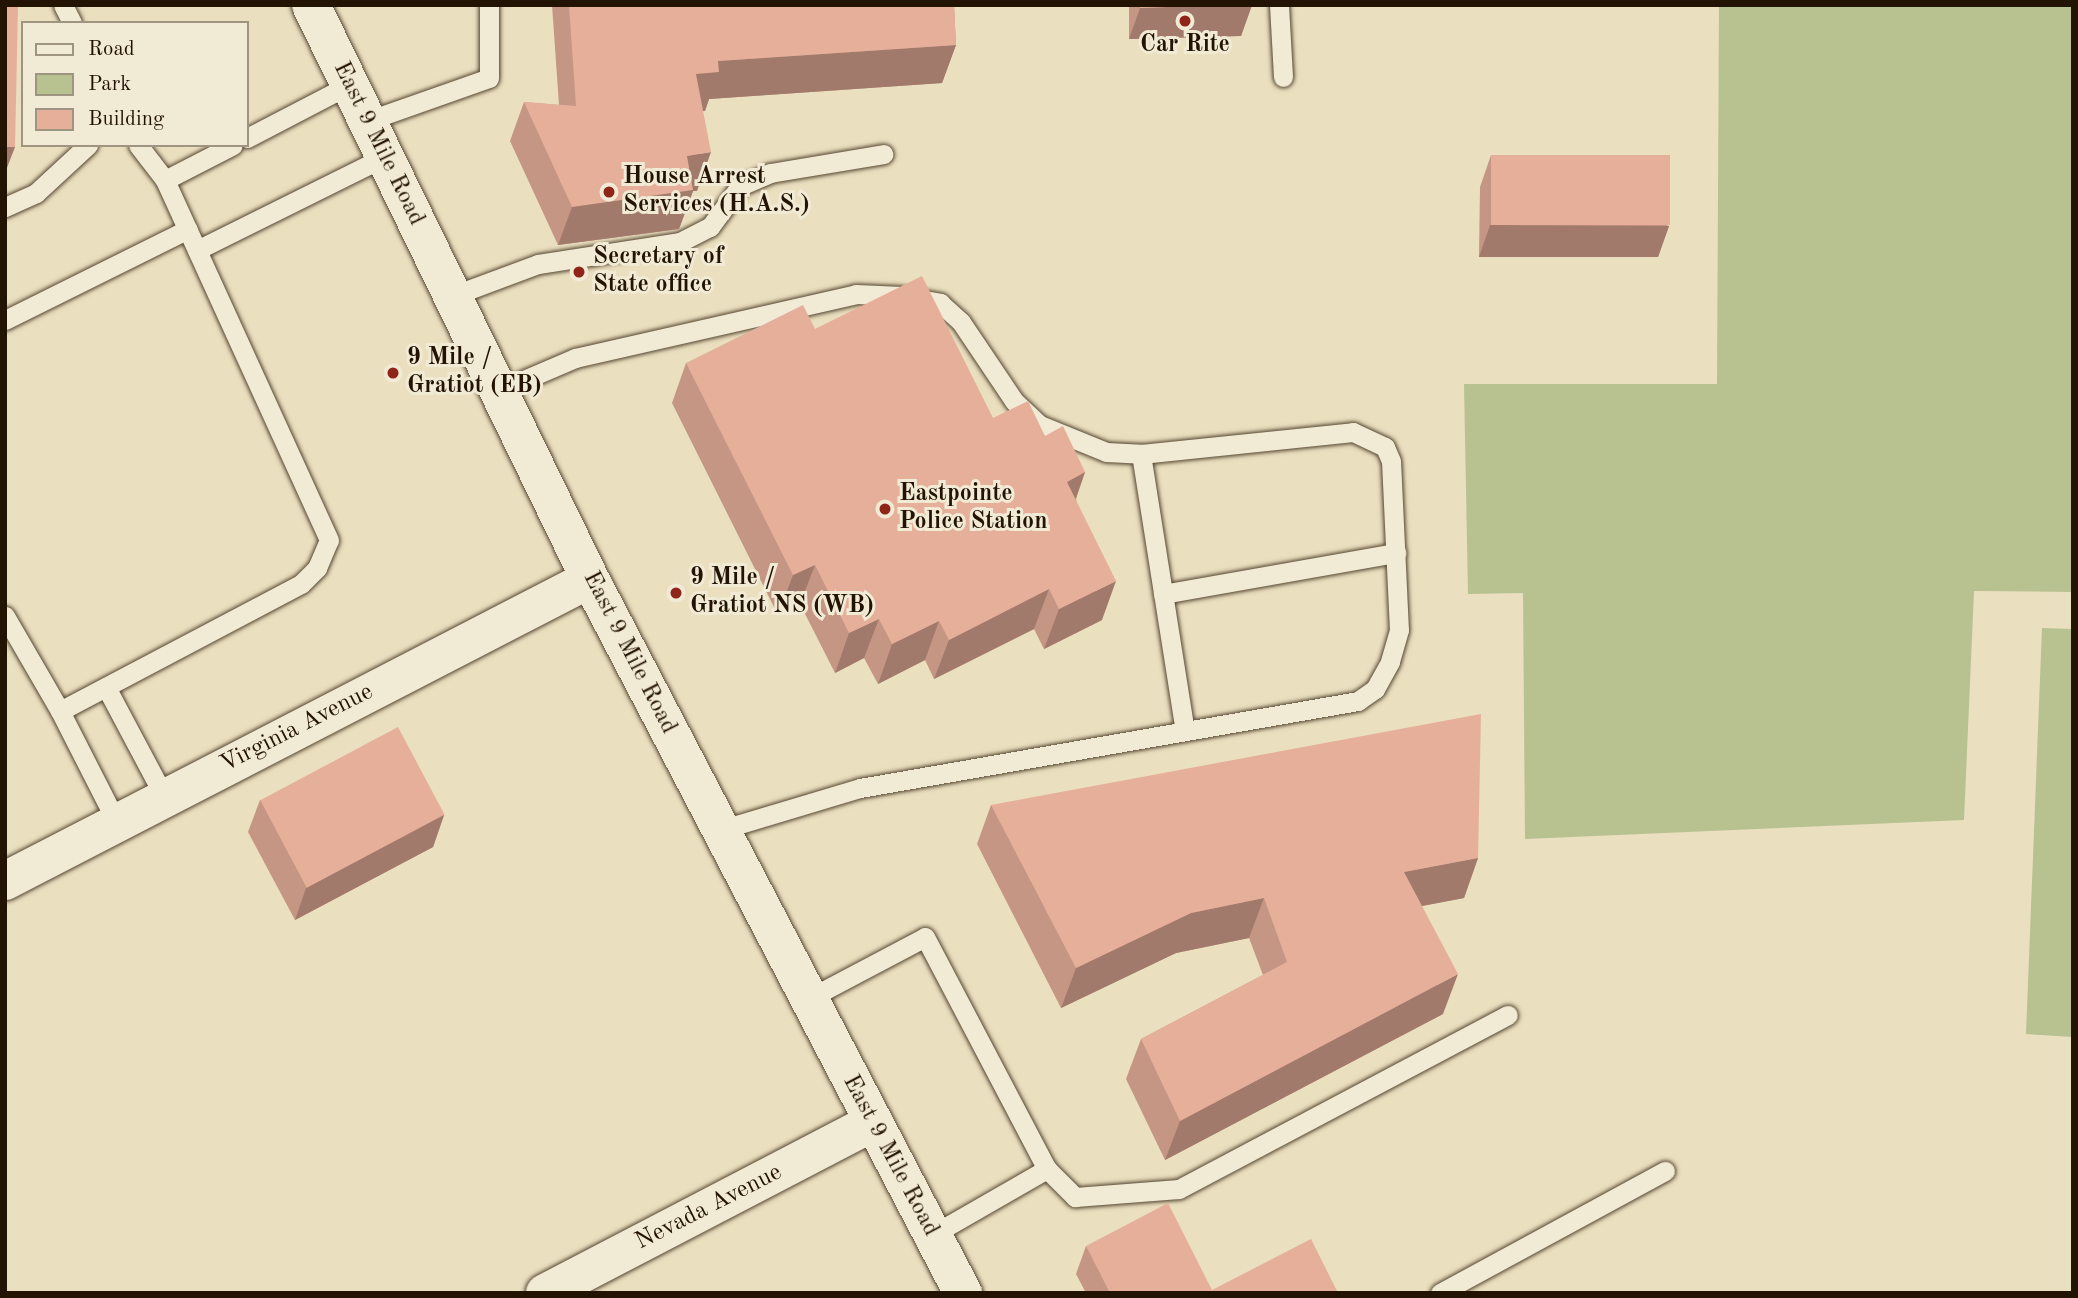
<!DOCTYPE html>
<html>
<head>
<meta charset="utf-8">
<style>
	body { margin:0 }
	#map { position:relative; width:2078px; height:1298px; overflow:hidden; background:#eadfbf; font-family:"Old Standard TT",serif }
	div>[style] { position:absolute }
	[style*='--x'] { left:calc(var(--x)*1px); top:calc(var(--y)*1px); width:calc(var(--w)*1px); rotate:calc(var(--a)*1deg) }
	.green>* { inset:0; background:#b8c190 }
	.roads { filter:drop-shadow(0 0 2px #554631) drop-shadow(0 0 2px #554631) }
	.service>* { height:19px; margin:-9.5px; padding:0 9.5px; transform-origin:9.5px; border-radius:9.5px; background:#f1ead5 }
	.minor>* { height:38px; margin:-19px; padding:0 19px; transform-origin:19px; border-radius:19px; background:#f1ead5 }
	.secondary>* { height:38px; margin:-19px; padding:0 19px; transform-origin:19px; border-radius:19px; background:#f1ead5 }
	.wall>* { inset:0; background:#c69684 }
	.shaded-wall>* { inset:0; background:#a17a6c }
	.building>* { inset:0; background:#e6af9a; transform-origin:0 0 }
	.dots>* { width:19px; height:19px; translate:-50% -50%; box-sizing:border-box; border:4px solid #f1ead5; border-radius:50% }
	span { translate:-50% -50%; white-space:nowrap; text-align:center; line-height:1.15; -webkit-text-stroke:6px #f1ead5; paint-order:stroke }
	.poi-label { font-size:24px; color:#231302; font-weight:700 }
	.left { translate:0 -50%; text-align:left }
	.street-label { font-size:24px; color:#231302 }
	.frame { position:absolute; inset:0; border:7px solid #231302; pointer-events:none }
	.legend { position:absolute; left:21px; top:21px; width:228px; height:126px; box-sizing:border-box; background:#f1ead5; border:2px solid #9f9481; margin:0; padding:9px 12px; list-style:none; font-size:21px; color:#231302 }
	.legend li { display:flex; align-items:center; gap:14px; height:35px }
	.legend b { width:35px; border:2px solid #9f9481 }
</style>
</head>
<body>
<div id="map">
	<div class="green">
		<div style="clip-path:polygon(1719px 5px,2073px 5px,2073px 592px,1974px 591px,1964px 820px,1525px 839px,1523px 593px,1468px 594px,1464px 384px,1717px 384px)"></div>
		<div style="clip-path:polygon(2042px 628px,2073px 629px,2073px 1037px,2026px 1034px)"></div>
	</div>
	<div class="roads">
		<div class="service">
			<div style="--x:63;--y:5;--w:20;--a:63"></div>
			<div style="--x:1279;--y:5;--w:72;--a:86.8"></div>
			<div style="--x:367;--y:121;--w:129;--a:-19.4"></div>
			<div style="--x:489;--y:78;--w:73;--a:-90"></div>
			<div style="--x:247;--y:138;--w:115;--a:-27.5"></div>
			<div style="--x:165;--y:180;--w:76;--a:-27.2"></div>
			<div style="--x:5;--y:207;--w:34;--a:-24"></div>
			<div style="--x:36;--y:193;--w:71;--a:-42.7"></div>
			<div style="--x:197;--y:250;--w:209;--a:-26.4"></div>
			<div style="--x:452;--y:296;--w:92;--a:-20.4"></div>
			<div style="--x:538;--y:264;--w:144;--a:-8.8"></div>
			<div style="--x:680;--y:242;--w:34;--a:-27"></div>
			<div style="--x:710;--y:227;--w:51;--a:-53.8"></div>
			<div style="--x:740;--y:186;--w:33;--a:-23"></div>
			<div style="--x:770;--y:173;--w:115;--a:-9.5"></div>
			<div style="--x:5;--y:320;--w:204;--a:-26.4"></div>
			<div style="--x:498;--y:391;--w:84;--a:-23.2"></div>
			<div style="--x:575;--y:358;--w:288;--a:-12.8"></div>
			<div style="--x:856;--y:294;--w:46;--a:2.5"></div>
			<div style="--x:902;--y:296;--w:39;--a:10"></div>
			<div style="--x:940;--y:303;--w:28;--a:42"></div>
			<div style="--x:961;--y:322;--w:95;--a:56.1"></div>
			<div style="--x:1014;--y:401;--w:35;--a:43"></div>
			<div style="--x:1040;--y:425;--w:71;--a:22.2"></div>
			<div style="--x:1106;--y:452;--w:35;--a:3"></div>
			<div style="--x:1141;--y:454;--w:213;--a:-5.9"></div>
			<div style="--x:1353;--y:432;--w:35;--a:25"></div>
			<div style="--x:1385;--y:447;--w:15;--a:67"></div>
			<div style="--x:1391;--y:461;--w:169;--a:87.3"></div>
			<div style="--x:1399;--y:630;--w:33;--a:106"></div>
			<div style="--x:1390;--y:662;--w:31;--a:119"></div>
			<div style="--x:1375;--y:689;--w:21;--a:145"></div>
			<div style="--x:1358;--y:701;--w:506;--a:170.09"></div>
			<div style="--x:860;--y:788;--w:146;--a:163.3"></div>
			<div style="--x:1141;--y:454;--w:280;--a:81"></div>
			<div style="--x:1163;--y:594;--w:237;--a:-10"></div>
			<div style="--x:5;--y:616;--w:110;--a:59.9"></div>
			<div style="--x:60;--y:711;--w:272;--a:-27.8"></div>
			<div style="--x:301;--y:584;--w:23;--a:-45"></div>
			<div style="--x:317;--y:568;--w:30;--a:-67"></div>
			<div style="--x:329;--y:540;--w:396;--a:-114.5"></div>
			<div style="--x:165;--y:180;--w:44;--a:-127.6"></div>
			<div style="--x:106;--y:687;--w:126;--a:62"></div>
			<div style="--x:60;--y:711;--w:126;--a:63"></div>
			<div style="--x:808;--y:999;--w:132;--a:-27.9"></div>
			<div style="--x:925;--y:937;--w:262;--a:62.3"></div>
			<div style="--x:1047;--y:1169;--w:40;--a:45"></div>
			<div style="--x:1075;--y:1197;--w:104;--a:-4.4"></div>
			<div style="--x:1179;--y:1189;--w:372;--a:-27.9"></div>
			<div style="--x:932;--y:1235;--w:133;--a:-29.9"></div>
			<div style="--x:1440;--y:1293;--w:256;--a:-28.5"></div>
		</div>
		<div class="minor">
			<div style="--x:5;--y:881;--w:658;--a:-27.3"></div>
			<div style="--x:545;--y:1293;--w:369;--a:-27.5"></div>
		</div>
		<div class="secondary">
			<div style="--x:311;--y:5;--w:638;--a:64.08"></div>
			<div style="--x:590;--y:579;--w:806;--a:62.42"></div>
		</div>
	</div>
	<div class="wall">
		<div style="clip-path:polygon(552px 5px,954px 5px,956px 45px,942px 83px,709px 99px,705px 111px,703px 111px,697px 191px,693px 191px,679px 229px,558px 245px,510px 141px,524px 102px,559px 105px)"></div>
		<div style="clip-path:polygon(1129px 5px,1252px 5px,1241px 36px,1129px 39px)"></div>
		<div style="clip-path:polygon(1491px 155px,1669px 226px,1658px 257px,1479px 257px,1480px 187px)"></div>
		<div style="clip-path:polygon(815px 329px,993px 418px,1045px 436px,1085px 472px,1076px 499px,1102px 620px,1044px 649px,1034px 629px,934px 679px,925px 660px,878px 684px,864px 658px,835px 673px,800px 604px,778px 615px,672px 403px,686px 363px)"></div>
		<div style="clip-path:polygon(260px 800px,444px 815px,433px 847px,295px 920px,248px 832px)"></div>
		<div style="clip-path:polygon(991px 805px,1478px 858px,1464px 898px,1422px 906px,1443px 1014px,1165px 1160px,1126px 1079px,1141px 1039px,1263px 975px,1249px 938px,1176px 953px,1061px 1008px,977px 844px)"></div>
		<div style="clip-path:polygon(1086px 1246px,1212px 1290px,1338px 1293px,1086px 1293px,1076px 1274px)"></div>
	</div>
	<div class="shaded-wall">
		<div style="clip-path:polygon(1222px 5px,1252px 5px,1241px 36px,1129px 39px,1140px 8px)"></div>
		<div style="clip-path:polygon(956px 45px,942px 83px,709px 99px,705px 111px,682px 112px,696px 74px,718px 61px)"></div>
		<div style="clip-path:polygon(5px 147px,15px 147px,5px 173px)"></div>
		<div style="clip-path:polygon(711px 152px,697px 191px,693px 191px,679px 229px,558px 245px,572px 207px,687px 156px)"></div>
		<div style="clip-path:polygon(1490px 225px,1669px 226px,1658px 257px,1479px 257px)"></div>
		<div style="clip-path:polygon(1085px 472px,1071px 512px,1067px 482px)"></div>
		<div style="clip-path:polygon(815px 565px,800px 604px,778px 615px,793px 575px)"></div>
		<div style="clip-path:polygon(1116px 581px,1102px 620px,1044px 649px,1059px 609px)"></div>
		<div style="clip-path:polygon(1049px 589px,1034px 629px,934px 679px,949px 640px)"></div>
		<div style="clip-path:polygon(879px 619px,864px 658px,835px 673px,849px 633px)"></div>
		<div style="clip-path:polygon(939px 621px,925px 660px,878px 684px,892px 644px)"></div>
		<div style="clip-path:polygon(444px 815px,433px 847px,295px 920px,306px 888px)"></div>
		<div style="clip-path:polygon(1478px 858px,1464px 898px,1390px 912px,1404px 872px)"></div>
		<div style="clip-path:polygon(1264px 898px,1249px 938px,1176px 953px,1061px 1008px,1076px 968px,1191px 913px)"></div>
		<div style="clip-path:polygon(1458px 974px,1443px 1014px,1165px 1160px,1180px 1121px)"></div>
	</div>
	<div class="building">
		<div style="clip-path:polygon(5px 5px,18px 5px,15px 147px,5px 147px)"></div>
		<div style="clip-path:polygon(569px 5px,954px 5px,956px 45px,718px 61px,719px 72px,696px 74px,711px 152px,687px 156px,693px 190px,572px 207px,524px 102px,576px 106px)"></div>
		<div style="clip-path:polygon(1140px 5px,1222px 5px,1140px 8px)"></div>
		<div style="left:1491px;top:155px;width:179px;height:70px"></div>
		<div style="clip-path:polygon(922px 276px,993px 418px,1028px 401px,1045px 436px,1063px 426px,1085px 472px,1067px 482px,1116px 581px,1059px 609px,1049px 589px,949px 640px,939px 621px,892px 644px,879px 619px,849px 633px,815px 565px,793px 575px,686px 363px,803px 305px,815px 329px)"></div>
		<div style="clip-path:polygon(1481px 714px,1478px 858px,1404px 872px,1458px 974px,1180px 1121px,1141px 1039px,1287px 962px,1264px 898px,1191px 913px,1076px 968px,991px 805px)"></div>
		<div style="left:398px;top:727px;width:99px;height:156px;rotate:62deg"></div>
		<div style="clip-path:polygon(1168px 1203px,1212px 1290px,1311px 1239px,1338px 1293px,1110px 1293px,1086px 1246px)"></div>
	</div>
	<div class="dots">
		<div style="left:1185px;top:21px;background:#8f2418"></div>
		<div style="left:609px;top:192px;background:#8f2418"></div>
		<div style="left:579px;top:272px;background:#8f2418"></div>
		<div style="left:393px;top:373px;background:#8f2418"></div>
		<div style="left:885px;top:509px;background:#8f2418"></div>
		<div style="left:676px;top:593px;background:#8f2418"></div>
	</div>
	<div class="poi-label">
		<span style="left:1185px;top:46px">Car Rite</span>
		<span class="left" style="left:623px;top:192px">House Arrest<br>Services (H.A.S.)</span>
		<span class="left" style="left:593px;top:272px">Secretary of<br>State office</span>
		<span class="left" style="left:407px;top:373px">9 Mile /<br>Gratiot (EB)</span>
		<span class="left" style="left:899px;top:509px">Eastpointe<br>Police Station</span>
		<span class="left" style="left:690px;top:593px">9 Mile /<br>Gratiot NS (WB)</span>
	</div>
	<div class="street-label">
		<span style="left:378px;top:144px;rotate:64deg">East 9 Mile Road</span>
		<span style="left:629px;top:653px;rotate:63deg">East 9 Mile Road</span>
		<span style="left:297px;top:729px;rotate:-27deg">Virginia Avenue</span>
		<span style="left:890px;top:1156px;rotate:62deg">East 9 Mile Road</span>
		<span style="left:709px;top:1208px;rotate:-27deg">Nevada Avenue</span>
	</div>
	<div class="frame"></div>
	<ul class="legend">
	<li><b style="height:9px;background:#f1ead5"></b>Road</li>
	<li><b style="height:19px;background:#b8c190"></b>Park</li>
	<li><b style="height:19px;background:#e6af9a"></b>Building</li>
	</ul>
</div>
</body>
</html>
